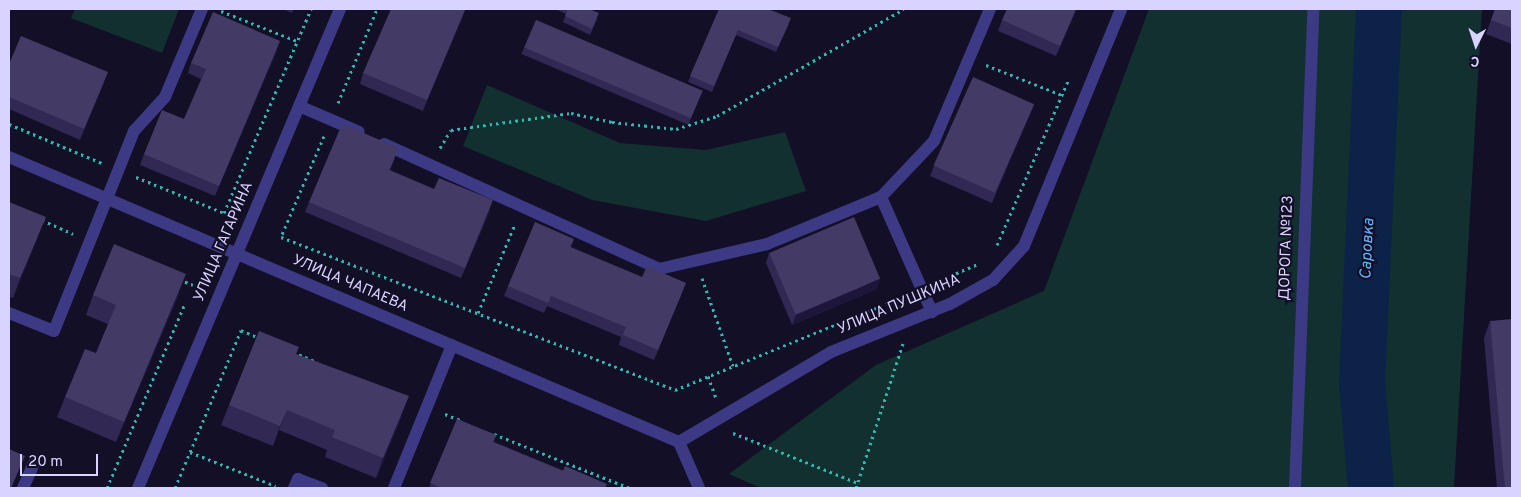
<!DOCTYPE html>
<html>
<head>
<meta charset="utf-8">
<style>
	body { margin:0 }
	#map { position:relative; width:1521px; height:497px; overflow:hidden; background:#130f26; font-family:Overpass,sans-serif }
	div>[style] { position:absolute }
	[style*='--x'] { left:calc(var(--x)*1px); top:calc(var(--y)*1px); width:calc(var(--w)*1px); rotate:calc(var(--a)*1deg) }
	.green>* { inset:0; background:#12302f }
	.river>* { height:46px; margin:-23px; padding:0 23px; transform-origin:23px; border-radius:23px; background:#0c2248 }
	.path>* { height:3px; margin-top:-1.5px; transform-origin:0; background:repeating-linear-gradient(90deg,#2fb8b0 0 2.5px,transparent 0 6.5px) }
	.service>* { height:12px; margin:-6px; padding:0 6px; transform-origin:6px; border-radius:6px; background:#3d3a85 }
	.minor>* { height:12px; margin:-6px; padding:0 6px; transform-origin:6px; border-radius:6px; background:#3d3a85 }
	.tertiary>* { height:12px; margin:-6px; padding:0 6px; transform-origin:6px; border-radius:6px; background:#3d3a85 }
	.wall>* { inset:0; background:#312854; transform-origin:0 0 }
	.shaded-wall>* { inset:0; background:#1d163a }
	.building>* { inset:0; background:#433a66; transform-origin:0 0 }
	span { translate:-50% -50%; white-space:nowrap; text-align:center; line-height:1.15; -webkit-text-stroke:4.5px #130f26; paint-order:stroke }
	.street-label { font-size:15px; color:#d9d4ff }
	.water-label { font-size:16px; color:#62b6ff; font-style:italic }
	.frame { position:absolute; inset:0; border:10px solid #d9d4ff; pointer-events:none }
	.north { position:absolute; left:1451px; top:20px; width:50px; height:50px; -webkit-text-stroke:4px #130f26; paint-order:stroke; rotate:184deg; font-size:14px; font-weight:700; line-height:20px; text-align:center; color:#d9d4ff }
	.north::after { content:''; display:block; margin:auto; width:18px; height:22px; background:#d9d4ff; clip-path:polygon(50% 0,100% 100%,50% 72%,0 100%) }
	.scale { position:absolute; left:20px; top:454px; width:78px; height:22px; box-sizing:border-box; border:2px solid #d9d4ff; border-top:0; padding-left:6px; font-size:15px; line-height:18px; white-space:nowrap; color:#d9d4ff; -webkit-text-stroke:4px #130f26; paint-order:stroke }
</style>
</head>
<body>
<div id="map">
	<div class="green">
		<div style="clip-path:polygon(75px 9px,179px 9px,162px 53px,71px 18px)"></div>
		<div style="clip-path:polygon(1149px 9px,1482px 9px,1454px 488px,761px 488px,729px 474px,876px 365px,1044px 291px)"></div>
		<div style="clip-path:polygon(487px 85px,620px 143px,706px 150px,785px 132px,806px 191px,706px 221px,592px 200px,463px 146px)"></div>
	</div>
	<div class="river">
		<div style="--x:1371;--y:488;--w:106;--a:-94.9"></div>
		<div style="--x:1362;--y:382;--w:373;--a:-87.4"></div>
	</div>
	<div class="path">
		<div style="--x:221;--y:11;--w:82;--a:21.5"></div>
		<div style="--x:986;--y:65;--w:82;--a:21.5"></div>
		<div style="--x:338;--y:103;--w:102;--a:-67.5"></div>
		<div style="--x:9;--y:124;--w:101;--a:22.8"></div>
		<div style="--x:324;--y:136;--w:110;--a:113.1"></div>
		<div style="--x:281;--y:237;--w:423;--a:21.2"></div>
		<div style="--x:675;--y:390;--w:248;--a:-22.2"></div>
		<div style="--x:440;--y:148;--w:21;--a:-59"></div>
		<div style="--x:451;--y:130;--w:121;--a:-8.1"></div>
		<div style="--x:571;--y:113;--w:42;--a:12.4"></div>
		<div style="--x:612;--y:122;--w:64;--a:6.2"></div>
		<div style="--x:676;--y:129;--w:43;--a:-17.6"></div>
		<div style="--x:717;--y:116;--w:215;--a:-29.8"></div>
		<div style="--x:136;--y:177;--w:95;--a:22.2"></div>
		<div style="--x:224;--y:213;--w:222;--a:-66.9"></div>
		<div style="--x:42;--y:220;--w:34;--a:24"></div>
		<div style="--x:997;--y:245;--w:179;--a:-66.6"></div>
		<div style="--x:702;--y:278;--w:93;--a:70.6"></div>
		<div style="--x:179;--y:279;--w:15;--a:23"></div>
		<div style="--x:938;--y:281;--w:43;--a:-23"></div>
		<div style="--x:478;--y:313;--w:96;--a:-67.4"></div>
		<div style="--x:293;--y:352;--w:26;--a:23"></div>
		<div style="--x:708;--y:376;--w:23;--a:70"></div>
		<div style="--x:445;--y:414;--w:16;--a:22"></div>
		<div style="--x:733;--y:433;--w:135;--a:21.8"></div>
		<div style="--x:494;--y:434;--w:146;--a:21.7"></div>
		<div style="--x:190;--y:452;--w:92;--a:21.6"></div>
		<div style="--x:107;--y:488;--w:198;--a:-67.1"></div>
		<div style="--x:175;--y:488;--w:171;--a:-67.3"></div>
		<div style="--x:241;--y:330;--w:20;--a:24"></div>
		<div style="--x:856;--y:488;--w:152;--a:-72"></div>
	</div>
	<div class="service">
		<div style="--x:299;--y:106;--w:65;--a:23.4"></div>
		<div style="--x:384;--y:144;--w:302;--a:24.4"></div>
		<div style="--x:659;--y:269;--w:111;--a:-13"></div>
		<div style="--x:767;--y:244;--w:123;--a:-22.4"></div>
		<div style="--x:881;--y:197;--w:77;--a:-46.6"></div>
		<div style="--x:934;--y:141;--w:143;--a:-67"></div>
		<div style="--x:881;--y:197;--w:126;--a:66.1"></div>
		<div style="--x:9;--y:313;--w:48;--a:21.8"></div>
		<div style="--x:54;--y:331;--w:215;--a:-68.2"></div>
		<div style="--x:134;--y:131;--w:46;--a:-47.6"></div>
		<div style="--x:165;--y:97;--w:95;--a:-67.2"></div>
		<div style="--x:23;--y:488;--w:27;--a:-66"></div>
		<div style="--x:294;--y:488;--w:10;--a:-66"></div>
		<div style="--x:298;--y:479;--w:26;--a:21"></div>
		<div style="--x:394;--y:488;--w:154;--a:-67.9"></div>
	</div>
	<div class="minor">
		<div style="--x:9;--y:157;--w:728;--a:23.04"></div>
		<div style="--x:679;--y:442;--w:177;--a:-30.6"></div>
		<div style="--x:831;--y:352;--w:128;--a:-22"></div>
		<div style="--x:950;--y:304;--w:49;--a:-29.2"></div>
		<div style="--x:993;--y:280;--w:46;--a:-47.6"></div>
		<div style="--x:1024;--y:246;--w:256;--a:-67.7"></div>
		<div style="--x:679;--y:442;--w:50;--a:66.5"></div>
		<div style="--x:138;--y:488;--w:520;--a:-67.13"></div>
	</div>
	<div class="tertiary">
		<div style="--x:1295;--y:488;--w:479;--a:-87.8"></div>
	</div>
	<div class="wall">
		<div style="clip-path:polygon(283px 9px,294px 9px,292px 13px)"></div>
		<div style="clip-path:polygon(555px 9px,589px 9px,597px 19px,590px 35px,563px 22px,566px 14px)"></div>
		<div style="clip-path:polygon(719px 9px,789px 24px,776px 52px,736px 35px,712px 92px,688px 82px)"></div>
		<div style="clip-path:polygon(1077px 9px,1056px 56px,998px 31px,1002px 20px)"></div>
		<div style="clip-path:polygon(1495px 9px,1512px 9px,1512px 44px,1486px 34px)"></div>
		<div style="clip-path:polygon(465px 10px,423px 111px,360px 84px,363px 73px)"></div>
		<div style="left:536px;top:20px;width:181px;height:37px;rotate:23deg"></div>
		<div style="clip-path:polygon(277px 51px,215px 196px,140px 165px,144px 154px,184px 119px,201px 79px,188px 73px,191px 63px)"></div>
		<div style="clip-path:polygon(9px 64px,104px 83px,80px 140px,9px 109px)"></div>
		<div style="clip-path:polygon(1034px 104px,992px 203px,930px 176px,934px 166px)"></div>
		<div style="clip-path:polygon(395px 158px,390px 170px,434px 189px,490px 211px,461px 278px,305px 212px,309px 202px)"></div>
		<div style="clip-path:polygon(9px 202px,38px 237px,13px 298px,9px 297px)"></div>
		<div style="clip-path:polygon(574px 239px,571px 247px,642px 277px,682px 293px,654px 360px,619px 345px,621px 337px,547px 306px,544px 313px,504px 296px,508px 286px)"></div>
		<div style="clip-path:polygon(769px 253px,877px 289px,792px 325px,766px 263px)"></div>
		<div style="clip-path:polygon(179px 294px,116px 442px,57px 417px,65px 397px,96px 353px,108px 324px,86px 315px,93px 295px)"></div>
		<div style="clip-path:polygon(1490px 321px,1512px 488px,1497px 488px,1484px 338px)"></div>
		<div style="clip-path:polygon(296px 354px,402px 416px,376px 478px,325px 457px,327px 450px,279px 430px,273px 446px,221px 425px,229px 405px)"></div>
		<div style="clip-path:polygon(457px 419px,496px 435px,494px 442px,606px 488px,429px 488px)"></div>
	</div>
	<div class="shaded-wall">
		<div style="clip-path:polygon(1076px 9px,1077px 9px,1056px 56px,1060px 46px)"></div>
		<div style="clip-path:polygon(465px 10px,462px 20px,423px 111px,427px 100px)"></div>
		<div style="clip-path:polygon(280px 41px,277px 51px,215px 196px,219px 186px)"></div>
		<div style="clip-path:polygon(108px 72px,104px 83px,80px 140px,84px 129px)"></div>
		<div style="clip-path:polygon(1034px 104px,1031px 114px,992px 203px,996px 193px)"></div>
		<div style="clip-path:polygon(493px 200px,490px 211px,461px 278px,465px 268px)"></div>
		<div style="clip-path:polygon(46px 217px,38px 237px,13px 298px,20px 278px)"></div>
		<div style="clip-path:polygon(186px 274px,179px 294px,116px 442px,124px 422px)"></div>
		<div style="clip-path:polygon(880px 279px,877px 289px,792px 325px,796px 315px)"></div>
		<div style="clip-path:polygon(409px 396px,402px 416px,376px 478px,383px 458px)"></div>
		<div style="clip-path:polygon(287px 410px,279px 430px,273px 446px,280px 426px)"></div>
		<div style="clip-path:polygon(25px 456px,12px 488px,11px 488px)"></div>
	</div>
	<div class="building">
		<div style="clip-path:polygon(391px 9px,463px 9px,465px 10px,427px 100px,363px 73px)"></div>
		<div style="clip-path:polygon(568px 9px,589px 9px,599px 13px,592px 29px,565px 16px)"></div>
		<div style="clip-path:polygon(719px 9px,768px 9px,791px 18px,778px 47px,738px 30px,714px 86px,690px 76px)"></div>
		<div style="clip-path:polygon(1007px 9px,1076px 9px,1060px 46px,1002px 20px)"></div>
		<div style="clip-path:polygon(1495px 9px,1512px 9px,1512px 28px,1491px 20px)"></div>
		<div style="clip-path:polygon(213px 12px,280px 41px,219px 186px,144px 154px,162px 110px,184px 119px,206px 69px,191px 63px)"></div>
		<div style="left:536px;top:20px;width:181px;height:30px;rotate:23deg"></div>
		<div style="clip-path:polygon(21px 36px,108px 72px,84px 129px,9px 97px,9px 64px)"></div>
		<div style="left:973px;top:77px;width:67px;height:97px;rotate:24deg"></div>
		<div style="clip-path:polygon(342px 124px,399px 148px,389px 170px,434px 189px,439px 178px,493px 200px,465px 268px,309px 202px)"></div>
		<div style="clip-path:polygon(9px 202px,46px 217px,20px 278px,9px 274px)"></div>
		<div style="left:854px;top:217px;width:67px;height:92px;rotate:67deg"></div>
		<div style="clip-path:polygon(535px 222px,574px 239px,570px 247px,642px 277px,647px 266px,686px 283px,658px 350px,623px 335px,626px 327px,551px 296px,548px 303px,508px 286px)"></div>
		<div style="clip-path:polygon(114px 244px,186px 274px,124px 422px,65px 397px,85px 349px,96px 353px,116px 305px,93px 295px)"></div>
		<div style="clip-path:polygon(1512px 319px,1512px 488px,1505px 488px,1490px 321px)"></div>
		<div style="clip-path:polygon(259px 331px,299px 347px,296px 354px,409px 396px,383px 458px,332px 437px,335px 430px,287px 410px,280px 426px,229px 405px)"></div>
		<div style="clip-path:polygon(457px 419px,496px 435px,493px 442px,563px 471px,565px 466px,607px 484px,605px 488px,442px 488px,430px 483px)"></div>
		<div style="clip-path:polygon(9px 449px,25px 456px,11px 488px,9px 488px)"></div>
	</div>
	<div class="street-label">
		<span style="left:224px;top:242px;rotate:-67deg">УЛИЦА ГАГАРИНА</span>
		<span style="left:1287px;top:248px;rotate:-88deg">ДОРОГА №123</span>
		<span style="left:350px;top:284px;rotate:23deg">УЛИЦА ЧАПАЕВА</span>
		<span style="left:899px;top:305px;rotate:-23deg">УЛИЦА ПУШКИНА</span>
	</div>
	<div class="water-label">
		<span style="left:1368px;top:249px;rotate:-87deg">Саровка</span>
	</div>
	<div class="frame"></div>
	<div class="north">С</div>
	<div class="scale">20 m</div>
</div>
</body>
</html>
